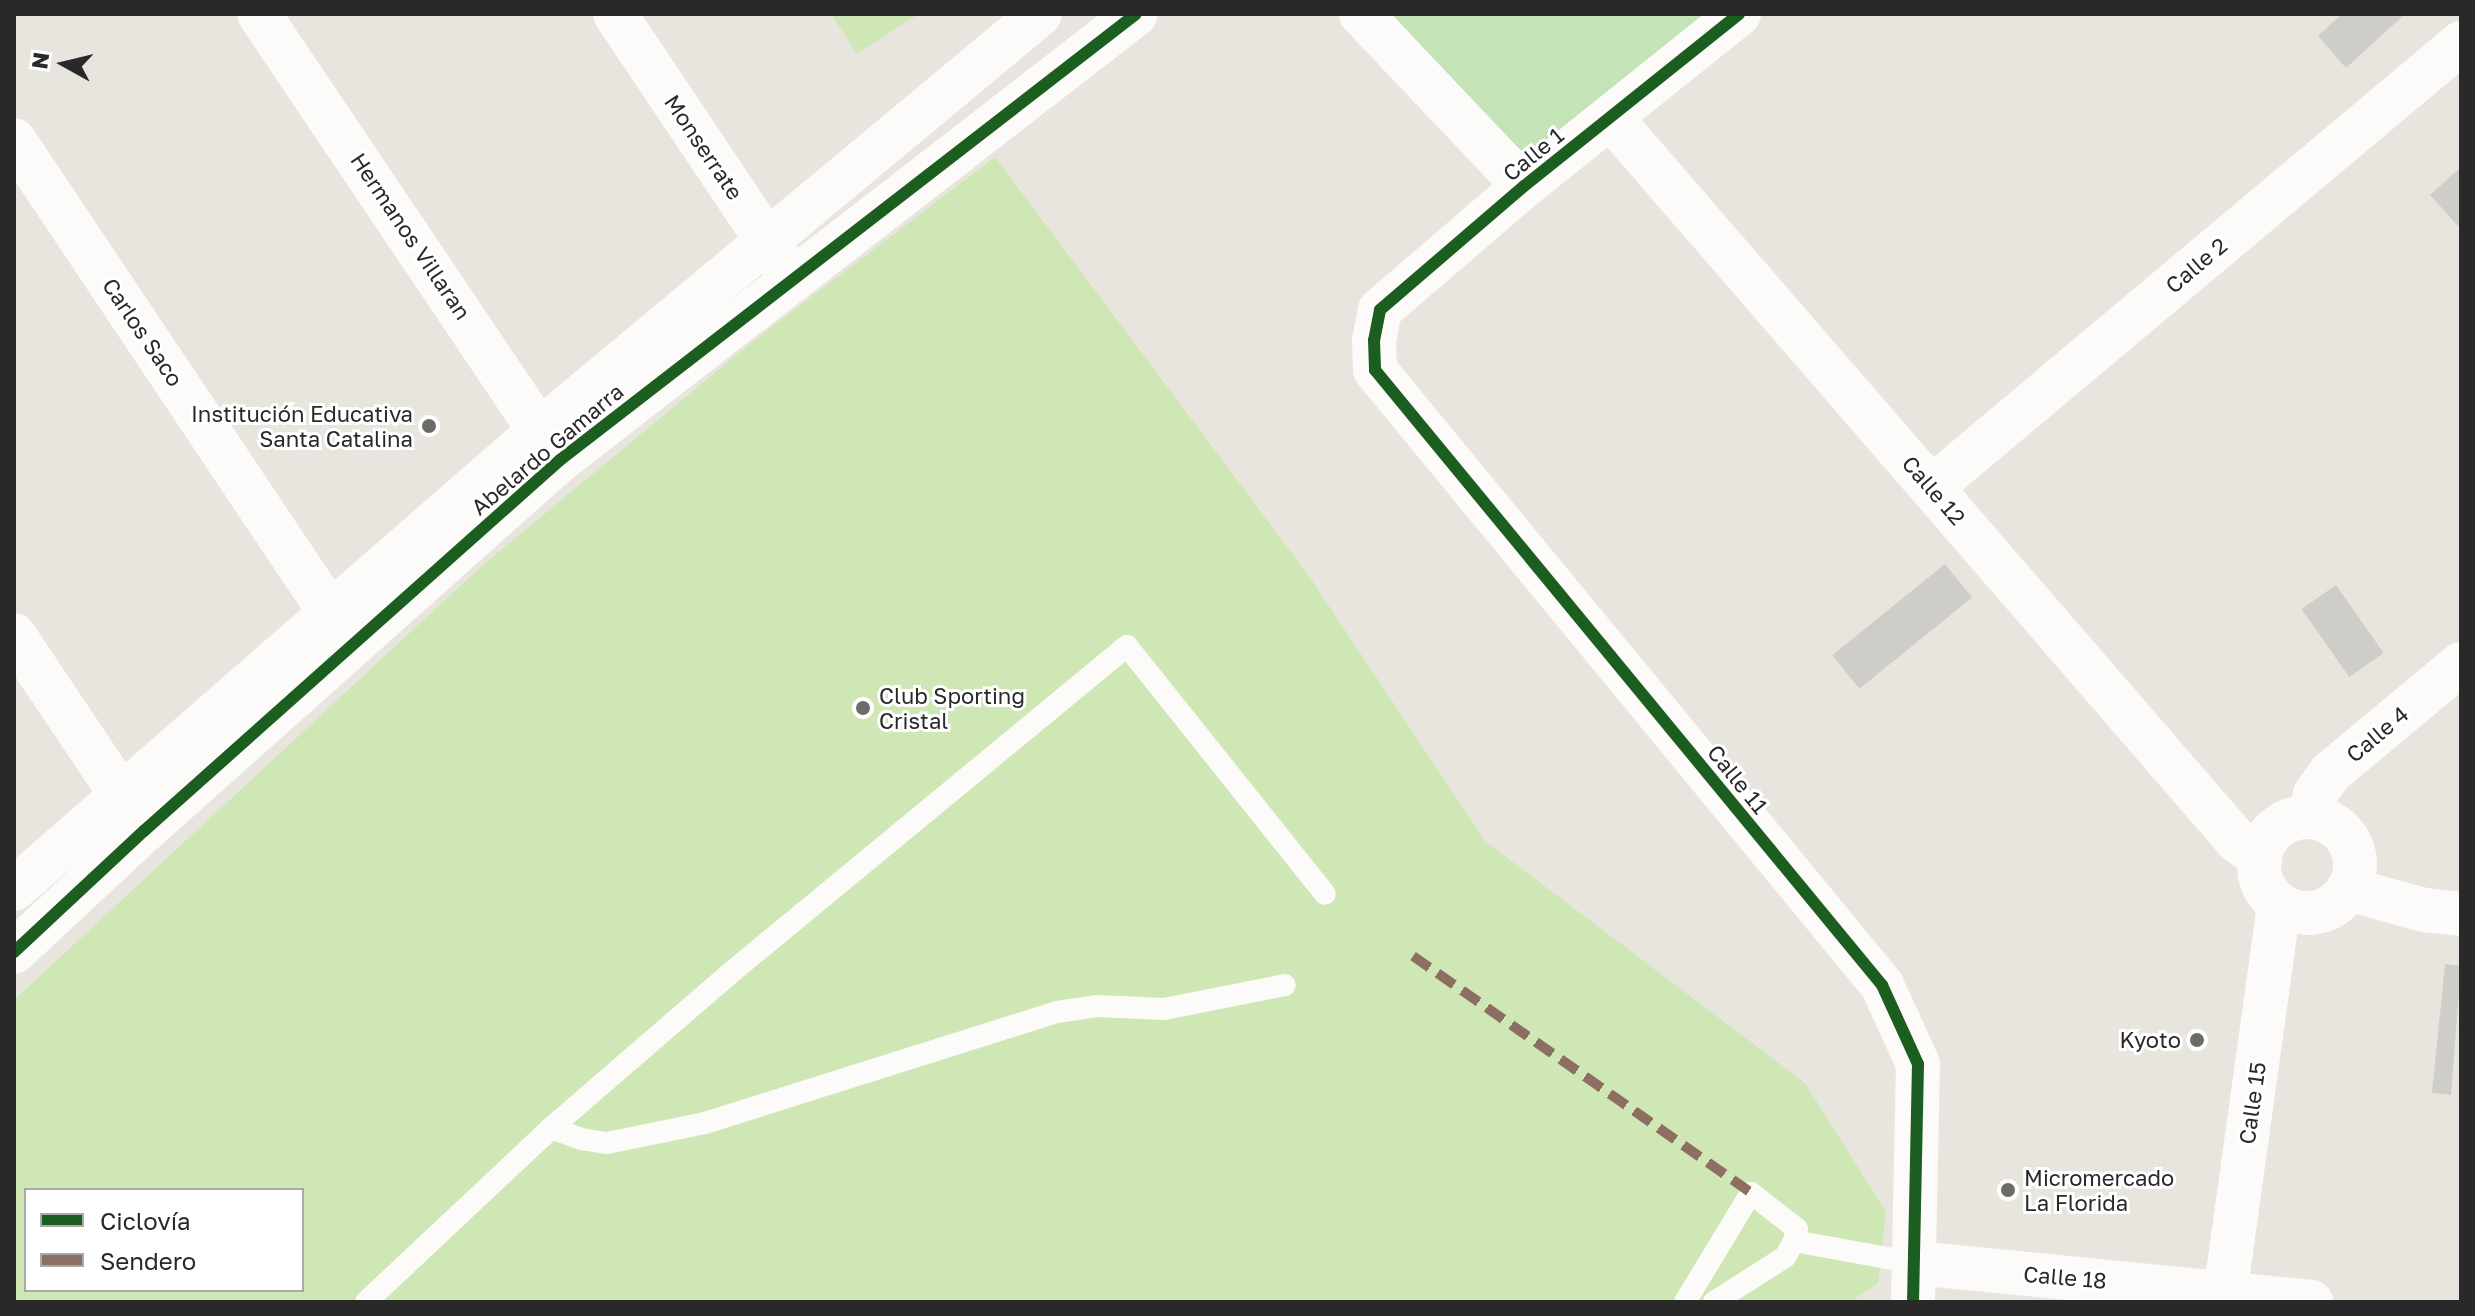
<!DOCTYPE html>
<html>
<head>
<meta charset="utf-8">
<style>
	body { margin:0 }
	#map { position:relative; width:2475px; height:1316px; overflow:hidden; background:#e8e5de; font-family:"Golos Text",sans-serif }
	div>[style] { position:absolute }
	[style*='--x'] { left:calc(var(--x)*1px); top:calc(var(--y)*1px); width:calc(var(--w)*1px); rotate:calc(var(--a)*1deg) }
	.green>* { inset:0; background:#c4e3b7 }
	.pitch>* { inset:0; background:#cfe7b4 }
	.building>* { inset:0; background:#cecdc8; transform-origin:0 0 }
	.lane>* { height:22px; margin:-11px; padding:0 11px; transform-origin:11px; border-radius:11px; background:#fcfbfa }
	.street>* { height:44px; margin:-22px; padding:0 22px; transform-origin:22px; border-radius:22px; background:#fcfbfa }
	.street>.ring { margin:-22px; padding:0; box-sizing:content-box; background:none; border:44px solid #fcfbfa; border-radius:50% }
	.secondary>* { height:44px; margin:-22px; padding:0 22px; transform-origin:22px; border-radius:22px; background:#fcfbfa }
	.quiet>* { height:10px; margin-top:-5px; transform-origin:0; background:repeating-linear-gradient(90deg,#8d6e63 0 20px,transparent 0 30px) }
	.cycleway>* { height:12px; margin:-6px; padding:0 6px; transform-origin:6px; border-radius:6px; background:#1b5e20 }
	.dots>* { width:22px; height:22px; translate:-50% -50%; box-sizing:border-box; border:4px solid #fff; border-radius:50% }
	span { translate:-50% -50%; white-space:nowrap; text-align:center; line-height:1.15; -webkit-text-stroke:6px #fff; paint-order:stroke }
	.street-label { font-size:22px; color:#292929 }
	.poi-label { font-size:22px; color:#292929 }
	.right { translate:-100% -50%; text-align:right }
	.left { translate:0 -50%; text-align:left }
	.frame { position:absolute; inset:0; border:16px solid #292929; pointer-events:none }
	.legend { position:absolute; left:24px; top:1188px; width:280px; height:104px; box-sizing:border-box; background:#fff; border:2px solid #a9a9a9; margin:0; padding:10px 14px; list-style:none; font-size:24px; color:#292929 }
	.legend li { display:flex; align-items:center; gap:16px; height:40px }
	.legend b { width:40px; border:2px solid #a9a9a9 }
	.north { position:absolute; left:24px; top:24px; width:80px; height:80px; -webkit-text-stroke:6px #fff; paint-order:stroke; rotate:278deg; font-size:22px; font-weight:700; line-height:32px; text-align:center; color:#292929 }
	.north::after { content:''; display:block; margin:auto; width:28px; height:36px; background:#292929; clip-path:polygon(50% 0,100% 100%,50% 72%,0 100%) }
</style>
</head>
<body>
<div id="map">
	<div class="green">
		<div style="clip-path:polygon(1392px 14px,1708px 14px,1526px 171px)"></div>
	</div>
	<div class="pitch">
		<div style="clip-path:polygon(831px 14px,916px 14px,917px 15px,857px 54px)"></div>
		<div style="clip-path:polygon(evenodd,995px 157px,1309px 576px,1485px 841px,1805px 1083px,1886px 1212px,1878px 1283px,1850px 1302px,14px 1302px,14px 1000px,484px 564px,751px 343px,995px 157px,26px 1190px,302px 1190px,302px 1290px,26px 1290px,26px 1190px)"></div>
	</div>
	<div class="building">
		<div style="clip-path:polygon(2342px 14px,2405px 14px,2346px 68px,2318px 36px)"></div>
		<div style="clip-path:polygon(2461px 167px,2461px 224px,2458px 226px,2430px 195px)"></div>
		<div style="left:1945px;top:564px;width:43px;height:145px;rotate:51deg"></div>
		<div style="left:2336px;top:585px;width:83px;height:42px;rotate:55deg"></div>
		<div style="clip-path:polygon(2445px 964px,2461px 966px,2451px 1095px,2432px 1093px)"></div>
	</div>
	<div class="lane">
		<div style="--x:551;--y:1128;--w:234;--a:-40.8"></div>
		<div style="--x:728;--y:975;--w:517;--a:-39.51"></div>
		<div style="--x:1127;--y:646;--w:317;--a:51.4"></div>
		<div style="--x:1794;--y:1241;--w:123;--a:10.3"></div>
		<div style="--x:366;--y:1302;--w:254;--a:-43.2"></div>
		<div style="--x:551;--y:1128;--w:32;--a:20"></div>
		<div style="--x:581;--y:1139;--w:26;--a:9"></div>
		<div style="--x:607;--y:1143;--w:100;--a:-11.5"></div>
		<div style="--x:705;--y:1123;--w:369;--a:-17.5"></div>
		<div style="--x:1057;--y:1012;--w:40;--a:-8.5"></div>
		<div style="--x:1097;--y:1006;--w:67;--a:2.6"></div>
		<div style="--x:1164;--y:1009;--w:123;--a:-11.2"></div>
		<div style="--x:1685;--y:1302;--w:127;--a:-58.8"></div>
		<div style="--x:1751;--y:1193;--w:58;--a:38"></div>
		<div style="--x:1797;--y:1229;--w:12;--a:104"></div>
		<div style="--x:1794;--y:1241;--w:18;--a:119"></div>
		<div style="--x:1785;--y:1257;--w:84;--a:147.6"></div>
	</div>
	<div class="street">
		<div style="--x:259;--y:14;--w:538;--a:56.07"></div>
		<div style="--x:615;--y:14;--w:320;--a:56.2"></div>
		<div style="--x:1361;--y:14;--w:237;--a:46.5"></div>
		<div style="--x:1739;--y:14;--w:275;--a:141.3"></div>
		<div style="--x:1524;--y:186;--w:190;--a:139.3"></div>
		<div style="--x:1380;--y:310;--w:31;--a:101"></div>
		<div style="--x:1374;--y:340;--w:30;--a:88"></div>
		<div style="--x:1375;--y:370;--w:797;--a:50.5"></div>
		<div style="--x:1882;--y:985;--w:87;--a:65.5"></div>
		<div style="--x:1918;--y:1064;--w:238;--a:91.2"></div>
		<div style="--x:1611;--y:118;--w:956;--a:49.11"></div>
		<div style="--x:2237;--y:841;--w:29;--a:36"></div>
		<div style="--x:14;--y:140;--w:606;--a:56.23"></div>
		<div style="--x:1932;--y:487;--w:691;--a:-40.01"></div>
		<div style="--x:14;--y:635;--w:232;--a:56.2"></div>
		<div style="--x:2309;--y:817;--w:24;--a:-75"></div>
		<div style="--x:2315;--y:794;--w:26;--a:-54"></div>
		<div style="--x:2330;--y:773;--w:170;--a:-39.8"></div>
		<div class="ring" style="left:2259px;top:817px;width:52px;height:52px"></div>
		<div style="--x:2348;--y:889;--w:79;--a:15.4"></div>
		<div style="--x:2424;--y:910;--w:37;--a:6"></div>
		<div style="--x:1915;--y:1263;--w:398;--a:5.6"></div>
		<div style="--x:2224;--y:1302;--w:401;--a:-82.1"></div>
	</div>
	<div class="secondary">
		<div style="--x:14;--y:889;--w:698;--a:-41.11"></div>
		<div style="--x:540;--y:430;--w:650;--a:-39.76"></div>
		<div style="--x:14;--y:952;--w:179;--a:-43"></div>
		<div style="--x:145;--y:830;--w:556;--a:-41.72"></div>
		<div style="--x:560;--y:460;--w:728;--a:-37.75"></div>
	</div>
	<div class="quiet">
		<div style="--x:1413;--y:956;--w:413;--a:35"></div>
	</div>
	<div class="cycleway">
		<div style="--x:1739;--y:14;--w:275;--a:141.3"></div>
		<div style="--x:1524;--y:186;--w:190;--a:139.3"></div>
		<div style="--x:1380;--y:310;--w:31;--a:101"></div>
		<div style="--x:1374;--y:340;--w:30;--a:88"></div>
		<div style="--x:1375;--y:370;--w:797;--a:50.5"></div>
		<div style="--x:1882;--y:985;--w:87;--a:65.5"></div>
		<div style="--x:1918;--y:1064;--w:238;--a:91.2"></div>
		<div style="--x:14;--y:952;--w:179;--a:-43"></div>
		<div style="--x:145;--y:830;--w:556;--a:-41.72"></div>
		<div style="--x:560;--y:460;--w:728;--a:-37.75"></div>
	</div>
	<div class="dots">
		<div style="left:429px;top:426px;background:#6c6b68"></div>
		<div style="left:863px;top:708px;background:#6c6b68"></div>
		<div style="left:2197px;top:1040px;background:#6c6b68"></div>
		<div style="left:2008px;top:1190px;background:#6c6b68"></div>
	</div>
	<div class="street-label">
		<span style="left:704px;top:147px;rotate:56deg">Monserrate</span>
		<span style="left:1533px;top:154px;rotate:-39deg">Calle 1</span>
		<span style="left:411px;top:236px;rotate:56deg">Hermanos Villaran</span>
		<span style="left:2196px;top:265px;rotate:-40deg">Calle 2</span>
		<span style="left:143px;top:332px;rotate:56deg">Carlos Saco</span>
		<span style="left:547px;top:449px;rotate:-40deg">Abelardo Gamarra</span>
		<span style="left:1934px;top:490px;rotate:49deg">Calle 12</span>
		<span style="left:2377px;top:734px;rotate:-40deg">Calle 4</span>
		<span style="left:1738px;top:779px;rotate:51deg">Calle 11</span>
		<span style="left:2252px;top:1103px;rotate:-82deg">Calle 15</span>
		<span style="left:2065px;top:1277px;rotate:5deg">Calle 18</span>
	</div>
	<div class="poi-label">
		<span class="right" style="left:413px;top:426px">Institución Educativa<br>Santa Catalina</span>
		<span class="left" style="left:879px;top:708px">Club Sporting<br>Cristal</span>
		<span class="right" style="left:2181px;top:1040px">Kyoto</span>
		<span class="left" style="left:2024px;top:1190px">Micromercado<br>La Florida</span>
	</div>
	<div class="frame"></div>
	<ul class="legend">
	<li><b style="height:10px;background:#1b5e20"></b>Ciclovía</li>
	<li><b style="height:10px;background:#8d6e63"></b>Sendero</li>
	</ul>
	<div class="north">N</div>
</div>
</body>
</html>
